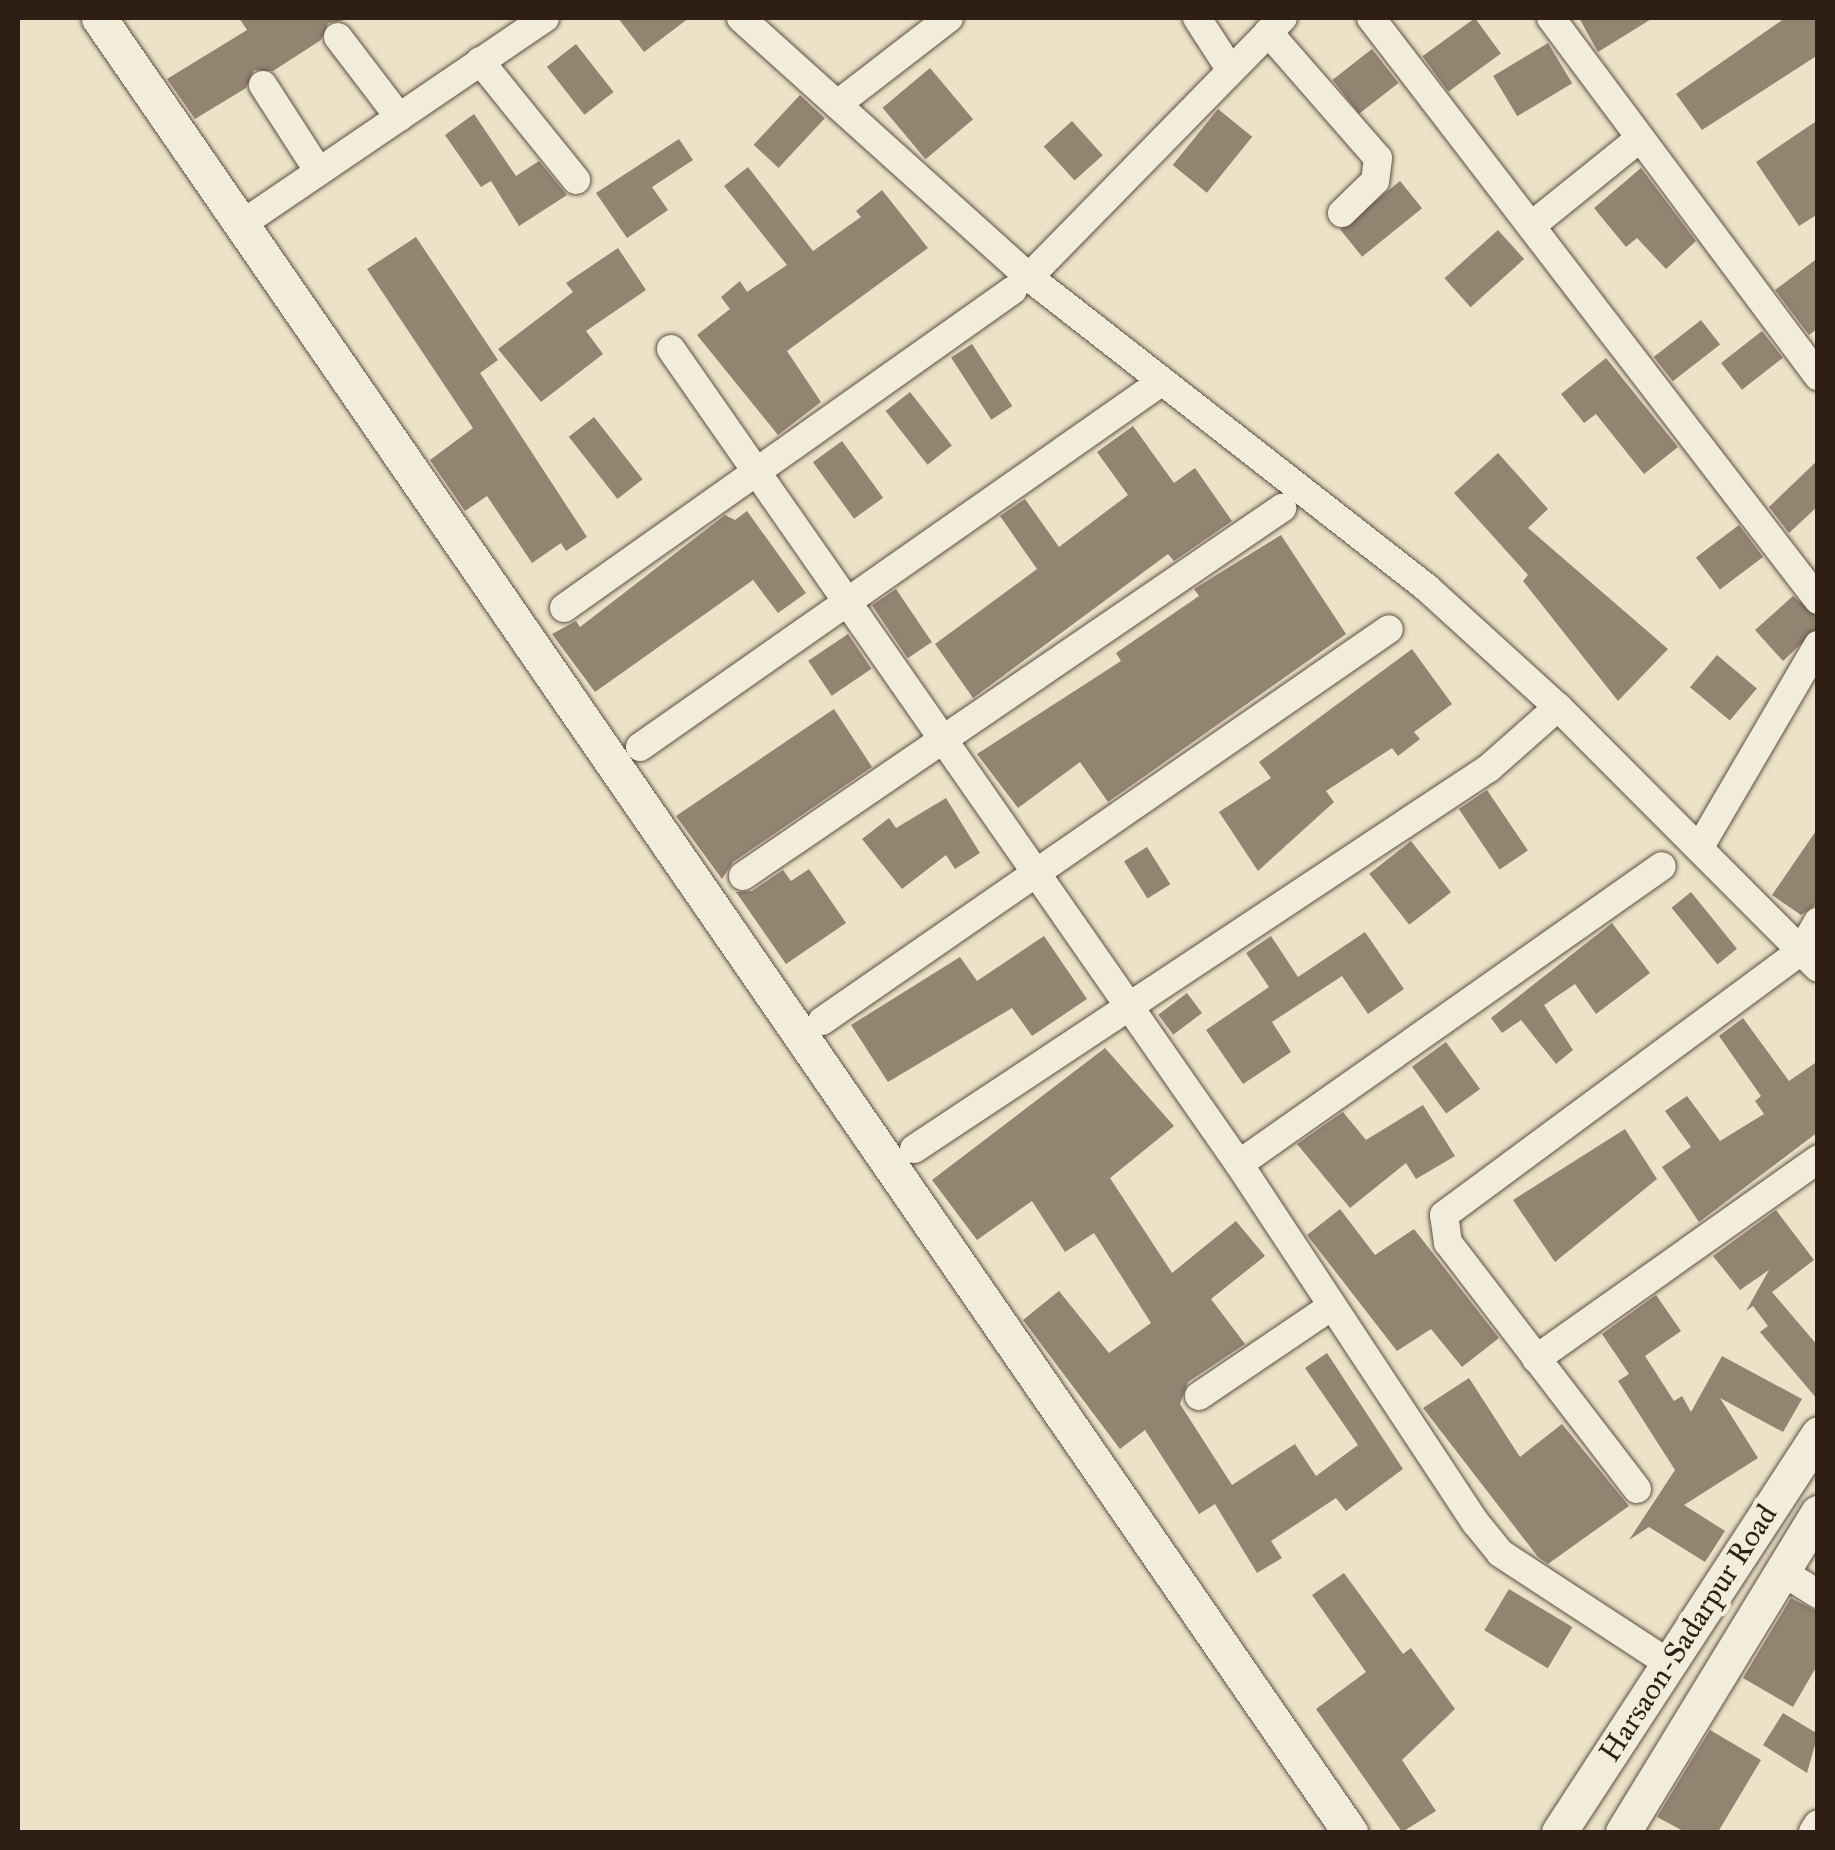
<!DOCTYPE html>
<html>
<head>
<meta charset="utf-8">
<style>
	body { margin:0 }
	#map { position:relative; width:1835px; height:1850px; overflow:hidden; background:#ebe2c8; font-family:"IM FELL Great Primer",serif }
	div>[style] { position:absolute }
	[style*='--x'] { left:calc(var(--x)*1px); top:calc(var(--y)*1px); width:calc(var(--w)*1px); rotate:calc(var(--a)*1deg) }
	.building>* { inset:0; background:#918471; transform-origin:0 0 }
	.roads { filter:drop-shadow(0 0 2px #5e4f40) drop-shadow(0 0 2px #5e4f40) }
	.minor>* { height:28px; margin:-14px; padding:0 14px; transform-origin:14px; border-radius:14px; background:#f2ecdb }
	.tertiary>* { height:35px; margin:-17.5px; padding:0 17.5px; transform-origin:17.5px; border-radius:17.5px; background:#f2ecdb }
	span { translate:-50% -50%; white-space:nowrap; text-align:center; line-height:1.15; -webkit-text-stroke:9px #f2ecdb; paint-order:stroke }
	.street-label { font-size:30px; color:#2f1e13 }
	.frame { position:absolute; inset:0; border:20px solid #2f1e13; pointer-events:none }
</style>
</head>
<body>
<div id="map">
	<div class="building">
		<div style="clip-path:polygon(239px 18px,357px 18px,328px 23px,321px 40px,273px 71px,254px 70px,246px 88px,195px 119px,167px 79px,247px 30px)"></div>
		<div style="clip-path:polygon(618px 18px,689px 18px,644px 52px)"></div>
		<div style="left:1475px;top:18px;width:44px;height:65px;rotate:54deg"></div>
		<div style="clip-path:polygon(1579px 18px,1653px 18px,1598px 52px)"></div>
		<div style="clip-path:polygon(1785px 18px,1818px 18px,1818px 55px,1702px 130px,1676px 94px)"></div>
		<div style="left:1548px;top:43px;width:47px;height:64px;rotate:59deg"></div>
		<div style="left:576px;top:44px;width:61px;height:37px;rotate:52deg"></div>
		<div style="left:1372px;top:49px;width:43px;height:50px;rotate:52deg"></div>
		<div style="left:930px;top:68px;width:67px;height:62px;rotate:50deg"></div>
		<div style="left:800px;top:95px;width:34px;height:68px;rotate:43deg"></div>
		<div style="left:1218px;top:109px;width:44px;height:72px;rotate:39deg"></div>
		<div style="clip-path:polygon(474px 114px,516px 176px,539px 161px,567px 195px,519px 226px,491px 181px,481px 187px,445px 135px)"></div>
		<div style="clip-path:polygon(1818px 120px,1818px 214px,1799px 226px,1756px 162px)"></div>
		<div style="left:1072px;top:121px;width:46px;height:38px;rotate:48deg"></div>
		<div style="clip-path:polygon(679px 139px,693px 160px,652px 187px,668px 210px,627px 238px,596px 193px)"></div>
		<div style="clip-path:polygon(748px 167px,813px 251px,861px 217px,856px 211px,882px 190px,928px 248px,787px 351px,821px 402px,778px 435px,697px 335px,730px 309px,721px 297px,740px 281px,747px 292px,787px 265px,724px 186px)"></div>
		<div style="clip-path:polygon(1641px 168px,1696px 241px,1666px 269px,1637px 238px,1626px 247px,1594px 208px)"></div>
		<div style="left:1400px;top:181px;width:35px;height:77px;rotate:51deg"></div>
		<div style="left:1498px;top:230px;width:39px;height:72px;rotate:48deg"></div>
		<div style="clip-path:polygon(416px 237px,498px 360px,480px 373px,587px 537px,566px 551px,561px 543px,532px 563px,487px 496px,465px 511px,430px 460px,473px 428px,367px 269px)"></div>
		<div style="clip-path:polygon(618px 248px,646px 290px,586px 331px,603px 354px,541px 402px,498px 349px,573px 292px,566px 283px)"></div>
		<div style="clip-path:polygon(1818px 258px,1818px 328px,1809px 335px,1775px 290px)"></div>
		<div style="left:1701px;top:320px;width:31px;height:60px;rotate:52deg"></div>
		<div style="left:1762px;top:331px;width:34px;height:52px;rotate:52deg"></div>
		<div style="left:972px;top:344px;width:74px;height:25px;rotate:57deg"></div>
		<div style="clip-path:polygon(1606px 358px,1678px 447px,1644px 474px,1596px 414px,1584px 423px,1561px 394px)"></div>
		<div style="left:910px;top:392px;width:68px;height:31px;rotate:52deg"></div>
		<div style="left:594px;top:417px;width:79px;height:32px;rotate:52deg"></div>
		<div style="clip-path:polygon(1133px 426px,1174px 483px,1195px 468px,1232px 521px,1174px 561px,1168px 554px,973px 698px,935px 644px,1037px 569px,1000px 516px,1025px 499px,1059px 547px,1128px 495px,1097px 452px)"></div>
		<div style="left:842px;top:441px;width:70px;height:36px;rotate:54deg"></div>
		<div style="clip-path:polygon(1498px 453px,1548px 509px,1528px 528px,1668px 649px,1618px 701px,1523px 581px,1528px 575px,1454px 493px)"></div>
		<div style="clip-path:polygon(1818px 460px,1818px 506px,1789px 533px,1769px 507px)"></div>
		<div style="clip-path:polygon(747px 511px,806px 593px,778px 613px,753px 580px,595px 692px,552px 634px,576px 621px,580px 627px,725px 515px,735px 520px)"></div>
		<div style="left:1739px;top:525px;width:40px;height:54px;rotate:53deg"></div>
		<div style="clip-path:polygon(1281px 535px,1346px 634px,1108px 802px,1080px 762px,1018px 808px,977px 754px,1121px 661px,1116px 653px,1199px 596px,1194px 589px)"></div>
		<div style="left:896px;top:589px;width:64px;height:29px;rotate:56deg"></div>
		<div style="clip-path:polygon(1793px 596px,1818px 617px,1818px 628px,1783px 661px,1755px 630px)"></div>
		<div style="left:848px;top:634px;width:42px;height:48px;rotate:56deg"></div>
		<div style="clip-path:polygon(1412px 649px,1452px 704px,1414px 732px,1420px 739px,1398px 756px,1392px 748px,1326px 791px,1334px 802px,1258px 871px,1219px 812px,1271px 778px,1259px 762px)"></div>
		<div style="left:1717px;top:655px;width:52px;height:42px;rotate:40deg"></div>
		<div style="clip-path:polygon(834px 709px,872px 767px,733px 862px,722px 879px,676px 816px)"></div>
		<div style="left:1487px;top:790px;width:73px;height:34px;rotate:56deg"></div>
		<div style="clip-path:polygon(946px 798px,980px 853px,955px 869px,946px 855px,902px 889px,862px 839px,889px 818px,896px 828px)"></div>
		<div style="clip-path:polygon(1818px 828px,1818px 903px,1801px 915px,1772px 895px)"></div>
		<div style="left:1411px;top:841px;width:65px;height:53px;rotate:52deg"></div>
		<div style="left:1147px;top:847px;width:44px;height:27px;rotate:58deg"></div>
		<div style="clip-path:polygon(809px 869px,846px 923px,786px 964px,736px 892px,752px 891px,783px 870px,791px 881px)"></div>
		<div style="left:1691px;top:892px;width:73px;height:25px;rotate:51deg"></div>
		<div style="clip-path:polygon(1612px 923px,1650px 973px,1596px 1014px,1575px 984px,1544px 1005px,1573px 1050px,1556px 1064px,1521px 1020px,1502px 1033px,1491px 1018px)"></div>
		<div style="clip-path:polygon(1365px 932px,1404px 989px,1368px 1014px,1342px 976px,1272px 1022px,1291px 1052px,1243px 1084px,1206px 1030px,1269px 987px,1246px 953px,1271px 936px,1298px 977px)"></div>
		<div style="clip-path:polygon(1044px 936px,1087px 999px,1032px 1036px,1012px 1008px,888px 1082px,851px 1025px,960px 957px,977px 981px)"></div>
		<div style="left:1187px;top:993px;width:25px;height:36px;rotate:53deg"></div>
		<div style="clip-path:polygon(1743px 1018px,1789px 1081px,1818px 1061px,1818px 1132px,1699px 1222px,1662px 1167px,1691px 1147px,1665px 1111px,1687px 1096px,1720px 1141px,1764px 1114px,1755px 1101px,1761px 1096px,1719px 1036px)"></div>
		<div style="left:1446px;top:1042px;width:58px;height:42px;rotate:54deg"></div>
		<div style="clip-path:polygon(1105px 1048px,1174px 1126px,1110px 1178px,1172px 1273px,1236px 1221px,1265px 1256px,1211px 1299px,1245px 1344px,1188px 1382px,1180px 1404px,1232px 1485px,1295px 1444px,1316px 1476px,1358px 1445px,1305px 1368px,1327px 1353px,1403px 1469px,1346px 1511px,1336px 1498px,1271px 1541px,1282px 1558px,1257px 1573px,1215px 1504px,1199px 1514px,1145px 1430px,1120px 1449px,1023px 1320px,1059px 1291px,1109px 1353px,1151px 1323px,1094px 1233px,1065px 1252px,1032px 1201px,977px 1240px,932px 1180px)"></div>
		<div style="clip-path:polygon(1423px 1105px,1455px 1156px,1416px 1179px,1406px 1163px,1350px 1208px,1297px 1144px,1343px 1112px,1366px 1140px)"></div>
		<div style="clip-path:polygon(1625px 1129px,1657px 1179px,1555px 1262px,1513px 1200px)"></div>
		<div style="clip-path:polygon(1340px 1209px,1375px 1255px,1414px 1229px,1499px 1338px,1462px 1367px,1431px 1329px,1397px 1351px,1307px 1235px)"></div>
		<div style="clip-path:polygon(1776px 1210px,1814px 1260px,1772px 1292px,1818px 1346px,1818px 1400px,1760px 1332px,1768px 1326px,1753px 1306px,1746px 1311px,1769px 1270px,1740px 1290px,1713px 1256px)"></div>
		<div style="clip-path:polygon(1656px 1295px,1681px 1331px,1645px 1356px,1674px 1401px,1682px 1396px,1691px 1412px,1722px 1356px,1802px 1399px,1783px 1432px,1720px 1398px,1758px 1458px,1684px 1505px,1725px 1531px,1705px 1562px,1649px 1527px,1629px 1540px,1675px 1470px,1618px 1381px,1629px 1374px,1602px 1334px)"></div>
		<div style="clip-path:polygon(1469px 1378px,1520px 1457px,1562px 1424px,1629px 1506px,1548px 1564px,1538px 1557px,1423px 1408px)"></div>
		<div style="clip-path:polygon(1344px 1573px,1403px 1654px,1411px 1648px,1455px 1709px,1402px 1760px,1436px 1811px,1402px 1832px,1316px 1709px,1366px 1672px,1312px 1595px)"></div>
		<div style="left:1509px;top:1589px;width:74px;height:48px;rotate:31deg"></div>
		<div style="clip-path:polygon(1791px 1598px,1818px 1612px,1818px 1664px,1793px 1707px,1743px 1678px)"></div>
		<div style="clip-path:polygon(1783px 1713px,1818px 1734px,1807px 1773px,1763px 1745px)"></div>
		<div style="clip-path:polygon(1710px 1730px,1761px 1760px,1718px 1832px,1685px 1832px,1657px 1817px)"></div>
	</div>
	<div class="roads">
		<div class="minor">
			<div style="--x:741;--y:18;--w:387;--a:42"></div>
			<div style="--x:1029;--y:277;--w:505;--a:38"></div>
			<div style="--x:1427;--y:588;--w:177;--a:42.3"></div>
			<div style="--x:1558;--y:707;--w:368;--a:45.1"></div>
			<div style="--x:1197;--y:18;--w:61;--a:57.1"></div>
			<div style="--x:1371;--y:18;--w:734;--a:52.47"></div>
			<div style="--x:1551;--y:18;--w:447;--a:53.3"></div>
			<div style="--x:1268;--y:32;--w:167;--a:48.9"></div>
			<div style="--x:1378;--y:158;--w:23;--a:97"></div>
			<div style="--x:1375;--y:181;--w:46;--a:135.9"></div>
			<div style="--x:338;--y:37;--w:101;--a:52.7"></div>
			<div style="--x:480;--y:61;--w:153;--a:51.1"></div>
			<div style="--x:263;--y:85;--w:103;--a:57.2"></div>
			<div style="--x:839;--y:103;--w:139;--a:-37.7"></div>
			<div style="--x:239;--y:226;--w:370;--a:-34.2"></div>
			<div style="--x:1531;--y:226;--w:140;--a:-38.9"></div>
			<div style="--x:1029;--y:277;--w:363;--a:-45.6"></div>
			<div style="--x:671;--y:349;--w:993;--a:55.13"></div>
			<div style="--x:1239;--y:1164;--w:430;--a:56.6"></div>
			<div style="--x:1476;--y:1523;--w:38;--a:51"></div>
			<div style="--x:1500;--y:1553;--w:201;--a:33.2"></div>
			<div style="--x:564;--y:608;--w:550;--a:-35.31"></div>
			<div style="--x:640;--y:747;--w:636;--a:-35.01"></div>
			<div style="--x:1701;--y:845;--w:232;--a:-59.7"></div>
			<div style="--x:743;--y:876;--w:653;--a:-34.32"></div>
			<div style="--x:822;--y:1021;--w:689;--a:-34.66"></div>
			<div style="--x:914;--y:1149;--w:690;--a:-33.53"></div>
			<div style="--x:1489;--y:768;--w:92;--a:-41.5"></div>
			<div style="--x:1239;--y:1164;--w:517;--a:-35.16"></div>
			<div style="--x:1536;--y:1359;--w:346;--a:-35.3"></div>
			<div style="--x:1199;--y:1396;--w:157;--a:-34.1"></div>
			<div style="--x:1637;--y:1489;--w:310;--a:-127.5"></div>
			<div style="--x:1448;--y:1243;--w:28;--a:-98"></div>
			<div style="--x:1444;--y:1215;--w:444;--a:-36.5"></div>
			<div style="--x:1801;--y:951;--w:34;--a:-60"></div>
			<div style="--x:1781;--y:1571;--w:44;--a:31.9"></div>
			<div style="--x:1813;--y:1832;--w:9;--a:-58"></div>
		</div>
		<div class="tertiary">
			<div style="--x:99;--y:18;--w:2204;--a:55.41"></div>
			<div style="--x:1559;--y:1832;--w:475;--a:-56.9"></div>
			<div style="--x:1623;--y:1832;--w:374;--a:-58.6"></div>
		</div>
	</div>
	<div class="street-label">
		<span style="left:1688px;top:1633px;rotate:-57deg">Harsaon-Sadarpur Road</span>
	</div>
	<div class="frame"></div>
</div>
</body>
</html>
